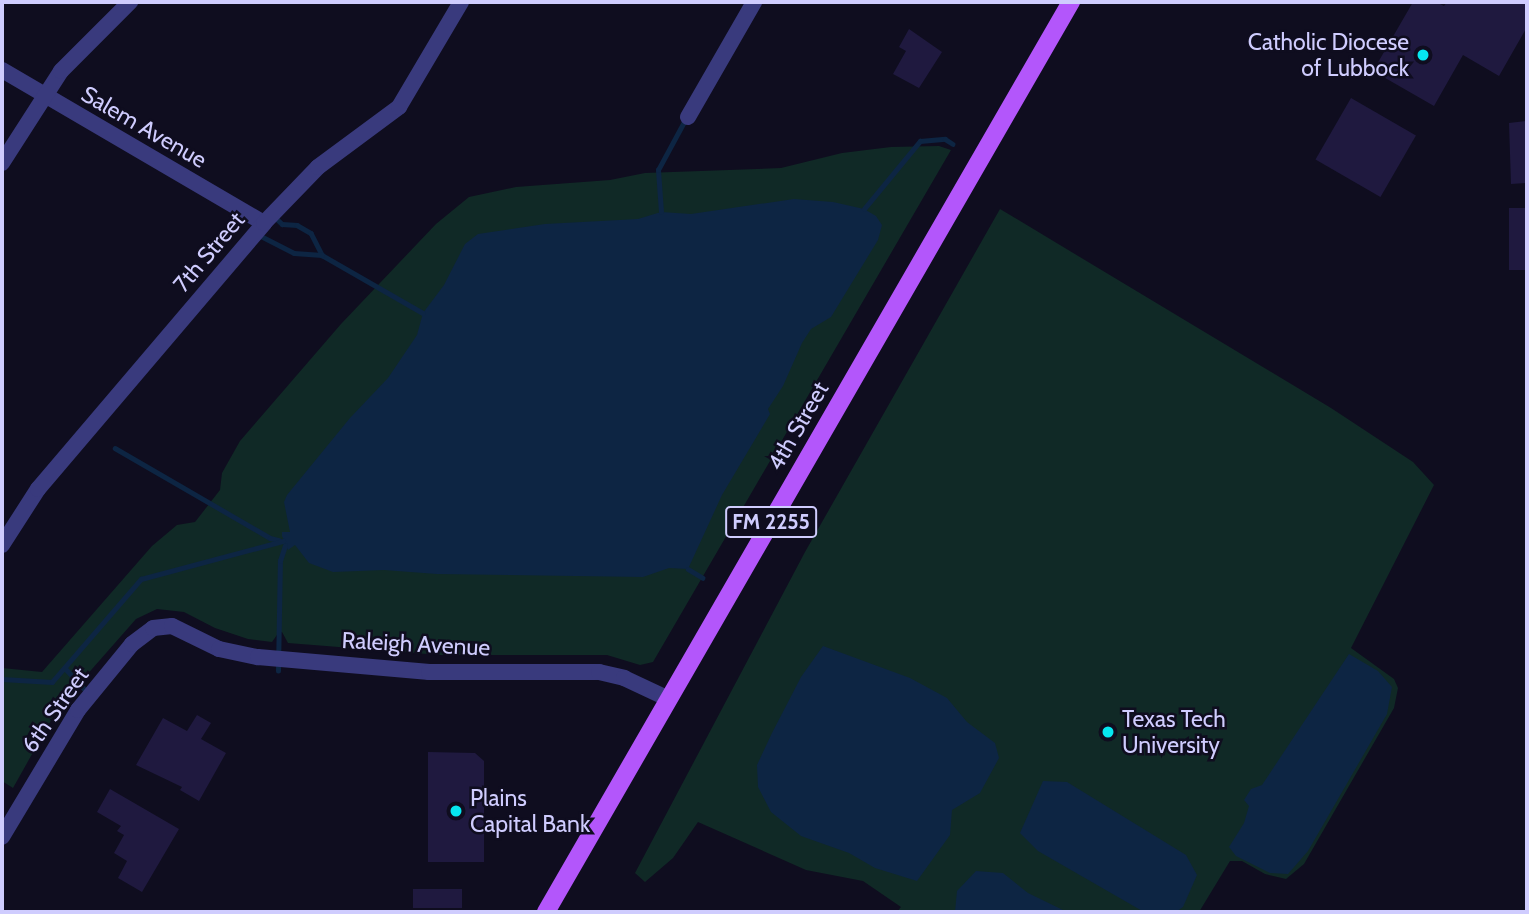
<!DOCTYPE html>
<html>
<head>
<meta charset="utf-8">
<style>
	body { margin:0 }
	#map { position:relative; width:1529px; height:914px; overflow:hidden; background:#0f0d1f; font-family:Cabin,sans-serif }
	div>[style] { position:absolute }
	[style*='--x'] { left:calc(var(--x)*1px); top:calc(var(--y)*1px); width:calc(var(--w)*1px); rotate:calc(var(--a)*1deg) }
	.green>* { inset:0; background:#102926 }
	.water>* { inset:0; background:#0d2543 }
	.stream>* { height:4.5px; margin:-2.25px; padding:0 2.25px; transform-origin:2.25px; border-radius:2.25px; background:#0d2543 }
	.building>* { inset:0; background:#1f193f; transform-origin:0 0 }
	.minor>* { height:16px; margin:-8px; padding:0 8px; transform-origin:8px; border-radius:8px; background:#393a7d }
	.major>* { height:18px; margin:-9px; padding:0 9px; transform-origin:9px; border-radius:9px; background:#b356fb }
	.dots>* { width:19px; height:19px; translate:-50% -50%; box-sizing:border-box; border:4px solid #0f0d1f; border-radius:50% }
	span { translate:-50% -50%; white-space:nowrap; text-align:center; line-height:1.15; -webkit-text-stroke:5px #0f0d1f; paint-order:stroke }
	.shield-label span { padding:2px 5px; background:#0f0d1f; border:2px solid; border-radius:5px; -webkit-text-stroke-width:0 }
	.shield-label { font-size:21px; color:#cfccfe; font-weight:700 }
	.poi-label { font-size:23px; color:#cfccfe }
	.right { translate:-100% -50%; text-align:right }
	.left { translate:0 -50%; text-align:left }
	.street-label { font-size:23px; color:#cfccfe }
	.frame { position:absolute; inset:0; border:4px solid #cfccfe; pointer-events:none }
</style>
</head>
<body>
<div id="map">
	<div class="green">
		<div style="clip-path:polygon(939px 146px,951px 150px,653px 662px,640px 665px,607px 655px,440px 655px,288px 643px,282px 632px,279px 632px,272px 642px,248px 639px,215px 628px,184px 612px,157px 609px,136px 619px,85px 677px,76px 678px,75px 689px,54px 715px,13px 788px,2px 781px,2px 668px,42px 672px,152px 546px,177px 525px,195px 522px,220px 490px,222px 473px,240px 441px,341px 324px,436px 224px,469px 197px,516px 187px,610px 180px,645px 173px,781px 168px,842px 153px,891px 147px)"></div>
		<div style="clip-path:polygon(1000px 209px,1331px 408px,1413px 462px,1434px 485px,1351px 648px,1394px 679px,1398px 688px,1394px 708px,1304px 864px,1286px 879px,1265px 874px,1242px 861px,1230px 861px,1199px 912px,897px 912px,901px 907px,863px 881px,806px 870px,698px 822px,673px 858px,645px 882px,635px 873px,805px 552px)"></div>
	</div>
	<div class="water">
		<div style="clip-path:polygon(794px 199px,833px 202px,864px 209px,876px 216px,882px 225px,878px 240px,831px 317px,811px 329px,802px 343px,783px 386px,768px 409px,770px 414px,722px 495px,688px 569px,669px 568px,643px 577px,437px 574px,384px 570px,333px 572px,309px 563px,295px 545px,288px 550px,282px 536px,282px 532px,290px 532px,284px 502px,287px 495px,350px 418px,388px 378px,417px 335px,423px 313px,444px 285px,465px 244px,478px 234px,545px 224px,638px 219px,661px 212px,691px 214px)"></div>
		<div style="clip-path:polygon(823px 646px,910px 678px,947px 698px,967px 722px,995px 743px,999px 758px,980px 793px,952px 810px,950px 835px,917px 881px,875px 868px,849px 853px,801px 836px,771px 812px,758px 787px,757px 765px,772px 733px,801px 677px)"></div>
		<div style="clip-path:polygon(1349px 654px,1378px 671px,1392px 687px,1387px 714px,1308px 851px,1288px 874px,1270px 873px,1236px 856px,1229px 847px,1244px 823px,1249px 806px,1244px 800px,1251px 789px,1262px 785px)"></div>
		<div style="clip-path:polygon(1043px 781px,1067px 782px,1186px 855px,1197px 875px,1183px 907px,1176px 912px,1144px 912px,1038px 851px,1020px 833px)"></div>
		<div style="clip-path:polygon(976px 871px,1003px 873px,1028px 893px,1067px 912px,955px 912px,957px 891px)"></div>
	</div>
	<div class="stream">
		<div style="--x:864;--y:209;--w:88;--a:-50.5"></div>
		<div style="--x:920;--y:141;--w:25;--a:-5"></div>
		<div style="--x:945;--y:139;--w:9;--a:32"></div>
		<div style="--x:661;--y:212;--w:42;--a:-94.1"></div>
		<div style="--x:658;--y:170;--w:57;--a:-61.6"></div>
		<div style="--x:275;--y:217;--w:10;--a:45"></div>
		<div style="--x:282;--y:224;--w:15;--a:4"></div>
		<div style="--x:297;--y:225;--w:16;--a:30"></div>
		<div style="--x:311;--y:233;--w:25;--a:63"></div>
		<div style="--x:322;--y:255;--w:116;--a:29.9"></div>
		<div style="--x:259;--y:235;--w:39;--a:27"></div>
		<div style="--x:294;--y:253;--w:28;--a:4"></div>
		<div style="--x:115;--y:448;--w:179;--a:30.1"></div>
		<div style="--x:270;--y:538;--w:9;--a:13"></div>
		<div style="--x:688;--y:569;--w:17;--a:31"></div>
		<div style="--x:65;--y:668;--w:33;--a:47"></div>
		<div style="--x:278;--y:671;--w:110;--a:-89"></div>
		<div style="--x:280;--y:561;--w:16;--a:-72"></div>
		<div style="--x:2;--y:679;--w:50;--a:3.4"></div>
		<div style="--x:52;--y:682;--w:136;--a:-49.2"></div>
		<div style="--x:141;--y:579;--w:147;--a:-15"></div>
	</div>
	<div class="building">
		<div style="clip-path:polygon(1413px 2px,1436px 2px,1444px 6px,1447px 2px,1527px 2px,1527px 27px,1499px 76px,1463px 55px,1434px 106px,1373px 71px)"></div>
		<div style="clip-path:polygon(909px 29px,942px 52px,919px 88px,893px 74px,906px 51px,899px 47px)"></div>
		<div style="left:1351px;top:98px;width:75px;height:71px;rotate:30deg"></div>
		<div style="clip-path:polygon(1527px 121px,1527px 183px,1511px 184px,1509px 123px)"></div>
		<div style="left:1527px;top:208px;width:62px;height:18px;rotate:90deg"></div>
		<div style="clip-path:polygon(197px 715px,211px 723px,201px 739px,226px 753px,199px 801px,180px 790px,182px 787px,136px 765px,163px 718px,187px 731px)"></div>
		<div style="clip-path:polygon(428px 752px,475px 753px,484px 761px,484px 862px,428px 862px)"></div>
		<div style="clip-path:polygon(110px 789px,179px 829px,142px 892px,118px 878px,127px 861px,114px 853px,124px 835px,117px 831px,121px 826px,97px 812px)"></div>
		<div style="left:413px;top:889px;width:49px;height:19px"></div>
	</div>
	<div class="minor">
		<div style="--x:2;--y:70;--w:303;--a:30.3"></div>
		<div style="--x:688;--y:117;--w:133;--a:-60.1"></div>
		<div style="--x:2;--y:163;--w:109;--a:-57.3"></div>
		<div style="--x:61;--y:71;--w:98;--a:-45"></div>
		<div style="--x:2;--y:545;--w:67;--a:-57.3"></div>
		<div style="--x:38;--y:489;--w:349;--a:-49.6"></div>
		<div style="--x:264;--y:223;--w:78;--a:-46"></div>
		<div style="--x:318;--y:167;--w:101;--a:-36.5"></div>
		<div style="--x:399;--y:107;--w:122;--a:-59.4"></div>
		<div style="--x:2;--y:837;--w:148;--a:-59.1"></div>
		<div style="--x:78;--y:710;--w:85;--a:-50.7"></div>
		<div style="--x:132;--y:644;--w:26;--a:-37"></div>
		<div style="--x:153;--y:628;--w:19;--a:-6"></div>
		<div style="--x:172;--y:626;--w:52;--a:26.1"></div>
		<div style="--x:219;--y:649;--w:40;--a:12"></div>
		<div style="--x:258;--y:657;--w:172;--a:5"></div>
		<div style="--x:429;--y:672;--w:170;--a:0"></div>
		<div style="--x:599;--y:672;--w:26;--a:13"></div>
		<div style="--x:624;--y:678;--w:50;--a:25"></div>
	</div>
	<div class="major">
		<div style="--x:546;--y:912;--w:1051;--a:-60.02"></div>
	</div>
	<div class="dots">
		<div style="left:1423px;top:55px;background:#06e7f0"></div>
		<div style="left:1108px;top:732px;background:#06e7f0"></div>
		<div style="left:456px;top:811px;background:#06e7f0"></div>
	</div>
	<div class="shield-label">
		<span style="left:771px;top:522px">FM 2255</span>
	</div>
	<div class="poi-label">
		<span class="right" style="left:1409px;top:55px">Catholic Diocese<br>of Lubbock</span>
		<span class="left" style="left:1122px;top:732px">Texas Tech<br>University</span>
		<span class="left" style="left:470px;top:811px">Plains<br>Capital Bank</span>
	</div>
	<div class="street-label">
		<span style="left:144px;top:127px;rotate:30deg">Salem Avenue</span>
		<span style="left:209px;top:252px;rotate:-50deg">7th Street</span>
		<span style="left:798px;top:426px;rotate:-60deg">4th Street</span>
		<span style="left:416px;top:644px;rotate:3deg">Raleigh Avenue</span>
		<span style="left:55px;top:710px;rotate:-55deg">6th Street</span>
	</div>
	<div class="frame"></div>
</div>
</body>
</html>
